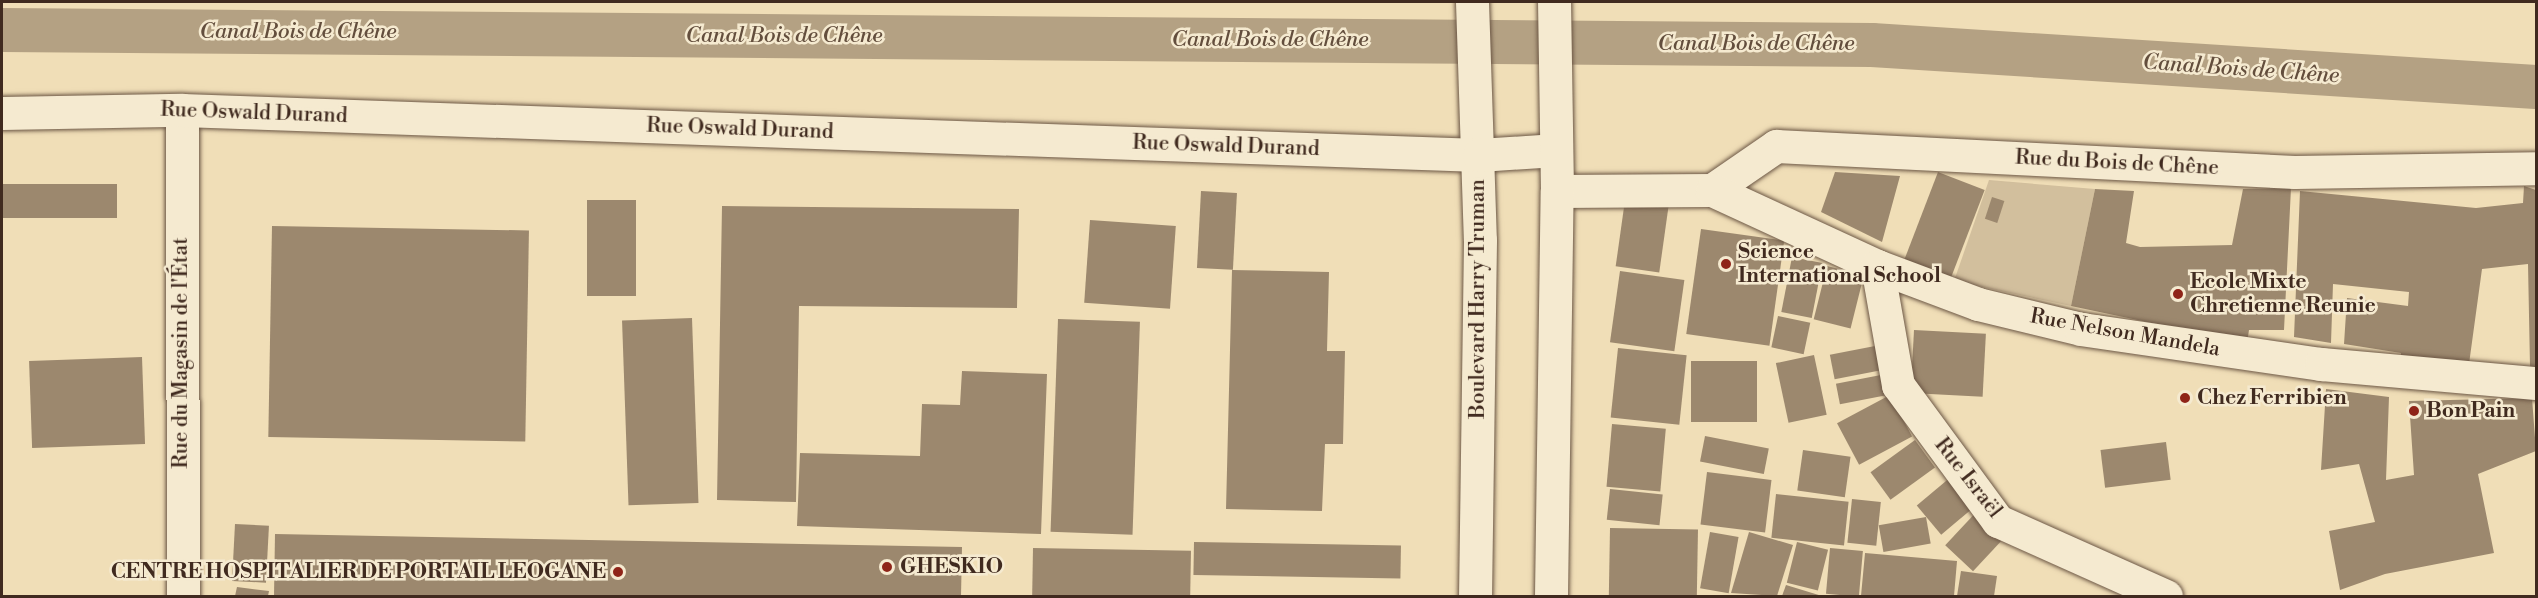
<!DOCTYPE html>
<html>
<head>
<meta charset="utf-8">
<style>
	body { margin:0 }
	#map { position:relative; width:2538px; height:598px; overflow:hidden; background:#f0deb7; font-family:"Libre Bodoni",serif }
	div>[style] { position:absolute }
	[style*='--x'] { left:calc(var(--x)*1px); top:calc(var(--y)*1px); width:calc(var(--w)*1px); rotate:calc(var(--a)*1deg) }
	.green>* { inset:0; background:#d2bf9d }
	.canal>* { height:44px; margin:-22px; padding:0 22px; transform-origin:22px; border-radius:22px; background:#b4a183 }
	.building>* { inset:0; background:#9c886e; transform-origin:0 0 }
	.roads { filter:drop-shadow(0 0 2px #6c5745) drop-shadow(0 0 2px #6c5745) }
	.minor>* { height:33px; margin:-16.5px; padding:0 16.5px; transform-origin:16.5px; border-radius:16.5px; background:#f5ead0 }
	.secondary>* { height:33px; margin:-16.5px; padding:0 16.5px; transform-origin:16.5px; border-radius:16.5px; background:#f5ead0 }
	.dots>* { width:16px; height:16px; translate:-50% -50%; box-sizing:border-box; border:3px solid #f5ead0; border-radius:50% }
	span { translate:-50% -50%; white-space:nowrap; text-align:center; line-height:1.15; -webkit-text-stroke:5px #f5ead0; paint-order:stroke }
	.street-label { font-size:21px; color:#402a1f }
	.poi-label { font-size:21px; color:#402a1f; font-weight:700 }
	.left { translate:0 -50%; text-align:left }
	.right { translate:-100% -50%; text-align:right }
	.water-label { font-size:22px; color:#634e3d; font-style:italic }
	.frame { position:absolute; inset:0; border:3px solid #402a1f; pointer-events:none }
</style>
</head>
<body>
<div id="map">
	<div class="green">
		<div style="clip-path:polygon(1989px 180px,2095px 189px,2071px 306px,1954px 281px)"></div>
	</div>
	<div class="canal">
		<div style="--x:2;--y:30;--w:1870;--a:0.46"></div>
		<div style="--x:1872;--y:45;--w:665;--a:3.62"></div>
	</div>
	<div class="building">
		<div style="clip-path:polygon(1835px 172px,1900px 176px,1882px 242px,1821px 212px)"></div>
		<div style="left:1938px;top:172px;width:50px;height:96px;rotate:21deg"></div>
		<div style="left:117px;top:184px;width:34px;height:115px;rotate:90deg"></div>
		<div style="clip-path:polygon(2524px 186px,2536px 190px,2536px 369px,2530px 367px,2528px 264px,2482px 269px,2469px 364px,2401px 359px,2401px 353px,2344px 344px,2347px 298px,2408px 306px,2409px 292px,2333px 284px,2331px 343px,2294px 337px,2300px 191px,2476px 208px,2523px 203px)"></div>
		<div style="clip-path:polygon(2291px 188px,2284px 330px,2249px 330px,2247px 343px,2071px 306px,2095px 189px,2134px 191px,2126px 243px,2140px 247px,2232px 245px,2243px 189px)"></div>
		<div style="left:1201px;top:191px;width:36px;height:77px;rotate:3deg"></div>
		<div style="left:1992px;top:197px;width:13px;height:23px;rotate:18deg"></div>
		<div style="left:636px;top:200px;width:96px;height:49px;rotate:90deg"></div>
		<div style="left:1625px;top:200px;width:44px;height:67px;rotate:8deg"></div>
		<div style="clip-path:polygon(722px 206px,1019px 209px,1017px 308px,799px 306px,796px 502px,717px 500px)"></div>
		<div style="left:1090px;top:220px;width:86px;height:83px;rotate:4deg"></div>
		<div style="left:272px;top:226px;width:257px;height:211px;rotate:1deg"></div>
		<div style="left:1701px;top:229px;width:84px;height:106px;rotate:8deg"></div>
		<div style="left:1792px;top:257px;width:31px;height:56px;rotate:11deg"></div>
		<div style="left:1827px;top:266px;width:38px;height:55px;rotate:14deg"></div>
		<div style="clip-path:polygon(1232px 270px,1329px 272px,1327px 351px,1345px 351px,1343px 444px,1325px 444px,1322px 511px,1226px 509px)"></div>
		<div style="left:1620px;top:271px;width:65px;height:72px;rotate:8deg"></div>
		<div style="left:1778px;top:316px;width:33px;height:32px;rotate:12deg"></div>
		<div style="left:692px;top:318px;width:185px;height:70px;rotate:88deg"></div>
		<div style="left:1058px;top:319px;width:82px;height:213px;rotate:2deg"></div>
		<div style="left:1914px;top:330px;width:72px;height:63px;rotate:3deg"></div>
		<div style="left:1875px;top:346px;width:25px;height:46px;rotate:79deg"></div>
		<div style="left:1618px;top:348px;width:69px;height:70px;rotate:6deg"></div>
		<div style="left:1814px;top:355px;width:61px;height:39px;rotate:78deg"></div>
		<div style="left:142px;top:357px;width:87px;height:113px;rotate:88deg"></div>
		<div style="left:1691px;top:361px;width:66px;height:61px"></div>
		<div style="clip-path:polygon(962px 371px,1047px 374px,1041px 534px,797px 526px,800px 453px,920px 456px,922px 404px,960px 405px)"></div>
		<div style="left:1886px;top:374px;width:21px;height:51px;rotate:79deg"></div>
		<div style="clip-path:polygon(2326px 389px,2389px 397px,2386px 480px,2414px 475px,2409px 401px,2532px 398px,2536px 451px,2478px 474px,2494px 553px,2385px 574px,2340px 590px,2329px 531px,2375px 522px,2359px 464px,2321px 470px)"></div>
		<div style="left:1890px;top:395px;width:47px;height:60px;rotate:62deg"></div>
		<div style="left:1612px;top:424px;width:54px;height:63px;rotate:5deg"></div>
		<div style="left:1705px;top:436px;width:65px;height:26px;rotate:11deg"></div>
		<div style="left:1915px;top:440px;width:34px;height:55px;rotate:54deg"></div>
		<div style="left:2166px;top:442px;width:38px;height:66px;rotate:83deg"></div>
		<div style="left:1803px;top:450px;width:48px;height:41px;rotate:8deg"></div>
		<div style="left:1707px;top:472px;width:65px;height:53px;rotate:7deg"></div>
		<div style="left:1952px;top:476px;width:38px;height:46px;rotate:50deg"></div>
		<div style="left:1610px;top:489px;width:53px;height:31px;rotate:6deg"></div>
		<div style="left:1776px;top:494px;width:73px;height:44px;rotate:6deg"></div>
		<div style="left:1852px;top:499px;width:29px;height:44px;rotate:6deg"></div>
		<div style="left:1980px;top:508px;width:38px;height:51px;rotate:43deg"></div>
		<div style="left:1926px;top:517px;width:27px;height:48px;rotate:80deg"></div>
		<div style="left:235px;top:524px;width:34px;height:57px;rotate:3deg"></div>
		<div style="left:1610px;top:528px;width:88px;height:68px;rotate:1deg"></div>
		<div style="left:1710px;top:532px;width:29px;height:57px;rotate:10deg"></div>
		<div style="clip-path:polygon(1749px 532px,1793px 545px,1777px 596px,1731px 593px)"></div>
		<div style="clip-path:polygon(275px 534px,962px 547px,961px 596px,274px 596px)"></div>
		<div style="left:1194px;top:542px;width:207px;height:33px;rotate:1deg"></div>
		<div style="left:1797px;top:542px;width:32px;height:42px;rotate:14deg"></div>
		<div style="left:1033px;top:548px;width:158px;height:48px;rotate:1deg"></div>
		<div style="left:1830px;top:548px;width:33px;height:46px;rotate:5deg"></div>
		<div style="clip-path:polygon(1865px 553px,1957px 561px,1954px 596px,1861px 596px)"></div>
		<div style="clip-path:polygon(1961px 571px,1997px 576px,1994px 596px,1957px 596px)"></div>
		<div style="clip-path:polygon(1786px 585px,1822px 596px,1782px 596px)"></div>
		<div style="clip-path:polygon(237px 587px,269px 591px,268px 596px,235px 596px)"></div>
	</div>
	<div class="roads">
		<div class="minor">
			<div style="--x:182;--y:110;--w:486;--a:89.9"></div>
			<div style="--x:1712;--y:190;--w:78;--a:-34.5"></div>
			<div style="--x:1776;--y:146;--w:519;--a:2.87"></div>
			<div style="--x:2294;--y:172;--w:242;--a:-0.9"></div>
			<div style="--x:1557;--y:191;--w:155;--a:-0.4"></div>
			<div style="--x:1712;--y:190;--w:182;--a:24.7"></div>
			<div style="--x:1877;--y:266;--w:108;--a:20.6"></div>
			<div style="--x:1978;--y:304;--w:106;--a:13.6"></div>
			<div style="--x:2081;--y:329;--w:243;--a:8.3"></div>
			<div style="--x:2321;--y:364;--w:216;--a:5.1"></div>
			<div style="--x:1877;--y:266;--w:121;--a:80"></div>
			<div style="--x:1898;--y:385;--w:169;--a:53.7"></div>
			<div style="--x:1998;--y:521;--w:184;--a:24.1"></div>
		</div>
		<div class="secondary">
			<div style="--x:1472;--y:2;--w:238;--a:88.1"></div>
			<div style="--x:1480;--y:240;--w:356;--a:90.8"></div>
			<div style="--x:2;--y:113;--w:180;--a:-1"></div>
			<div style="--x:182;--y:110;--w:1298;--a:1.99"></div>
			<div style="--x:1479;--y:155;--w:77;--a:-3.7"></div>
			<div style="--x:1551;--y:596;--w:405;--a:-89.2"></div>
			<div style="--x:1557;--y:191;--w:189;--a:-90.9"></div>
		</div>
	</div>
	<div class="dots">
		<div style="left:1726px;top:264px;background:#8f2418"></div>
		<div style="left:2178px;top:294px;background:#8f2418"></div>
		<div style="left:2185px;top:398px;background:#8f2418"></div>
		<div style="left:2414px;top:411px;background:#8f2418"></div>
		<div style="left:887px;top:567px;background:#8f2418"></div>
		<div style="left:618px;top:572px;background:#8f2418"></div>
	</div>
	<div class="street-label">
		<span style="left:254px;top:113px;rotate:2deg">Rue Oswald Durand</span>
		<span style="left:740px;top:129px;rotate:2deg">Rue Oswald Durand</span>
		<span style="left:1226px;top:146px;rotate:2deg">Rue Oswald Durand</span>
		<span style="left:2117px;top:163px;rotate:3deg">Rue du Bois de Chêne</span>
		<span style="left:1478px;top:299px;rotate:-90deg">Boulevard Harry Truman</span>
		<span style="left:2125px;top:333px;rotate:10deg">Rue Nelson Mandela</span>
		<span style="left:181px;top:353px;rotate:-90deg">Rue du Magasin de l'État</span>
		<span style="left:1968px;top:478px;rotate:52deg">Rue Israël</span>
	</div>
	<div class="poi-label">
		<span class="left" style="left:1738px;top:264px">Science<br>International School</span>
		<span class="left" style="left:2190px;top:294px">Ecole Mixte<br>Chretienne Reunie</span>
		<span class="left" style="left:2197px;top:398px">Chez Ferribien</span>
		<span class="left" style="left:2426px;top:411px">Bon Pain</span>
		<span class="left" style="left:900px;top:567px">GHESKIO</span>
		<span class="right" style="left:606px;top:572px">CENTRE HOSPITALIER DE PORTAIL LEOGANE</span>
	</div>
	<div class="water-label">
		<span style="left:298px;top:32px">Canal Bois de Chêne</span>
		<span style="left:784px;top:36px">Canal Bois de Chêne</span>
		<span style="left:1270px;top:40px">Canal Bois de Chêne</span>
		<span style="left:1756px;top:44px">Canal Bois de Chêne</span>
		<span style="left:2241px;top:69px;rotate:4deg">Canal Bois de Chêne</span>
	</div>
	<div class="frame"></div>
</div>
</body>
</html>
